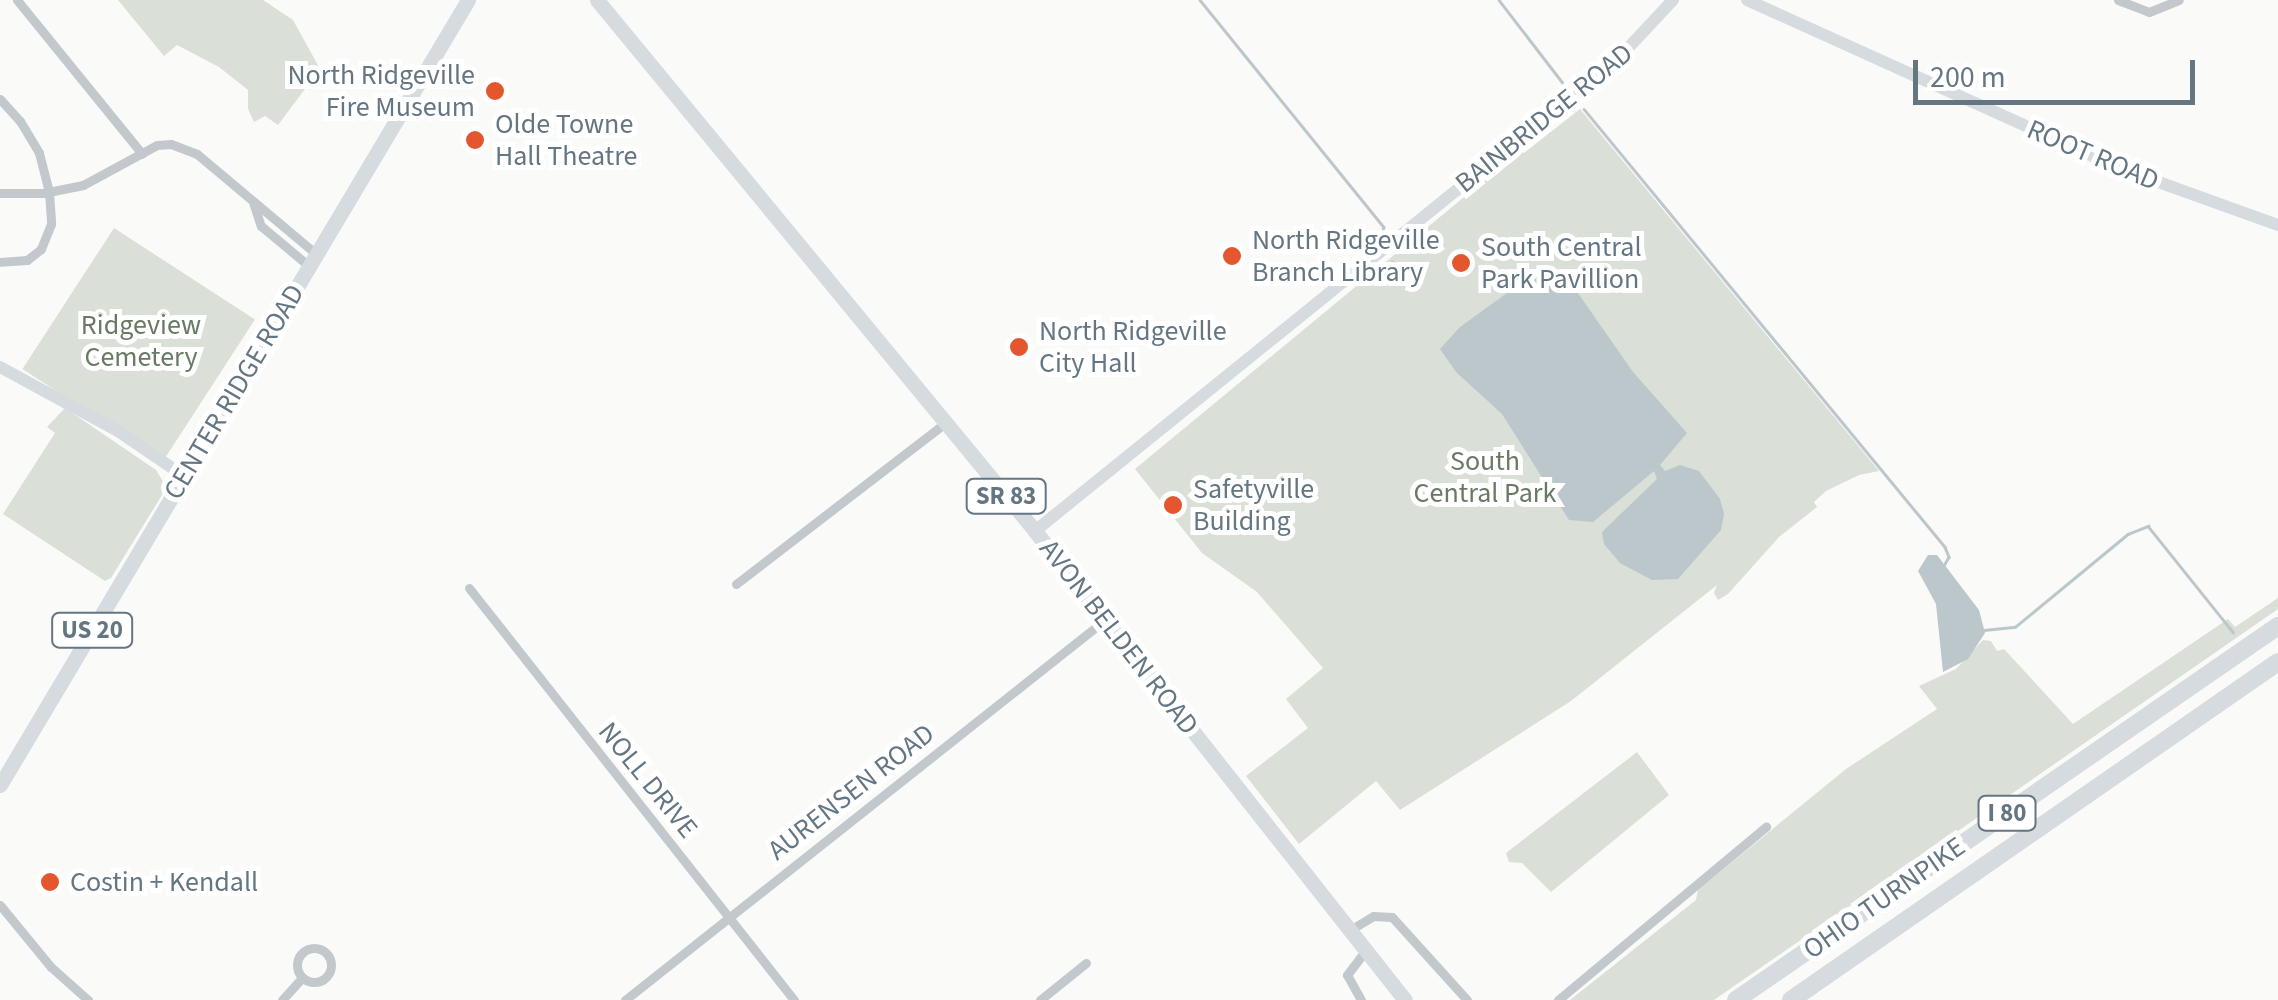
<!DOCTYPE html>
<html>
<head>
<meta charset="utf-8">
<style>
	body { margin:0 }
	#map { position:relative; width:2278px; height:1000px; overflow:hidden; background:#fafaf8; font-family:"Source Sans 3",sans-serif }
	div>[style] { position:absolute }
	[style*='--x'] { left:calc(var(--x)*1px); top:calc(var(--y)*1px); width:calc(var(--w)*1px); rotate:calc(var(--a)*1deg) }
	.green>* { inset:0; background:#dadfd7; transform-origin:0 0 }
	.water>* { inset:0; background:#bbc7cb }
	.stream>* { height:2.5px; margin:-1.25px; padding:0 1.25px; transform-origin:1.25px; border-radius:1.25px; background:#bbc7cb }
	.street>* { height:9px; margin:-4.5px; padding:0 4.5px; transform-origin:4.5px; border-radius:4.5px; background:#c3c8cc }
	.street>.ring { margin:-4.5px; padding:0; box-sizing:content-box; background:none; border:9px solid #c3c8cc; border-radius:50% }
	.secondary>* { height:12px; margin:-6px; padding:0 6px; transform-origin:6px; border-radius:6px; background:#d6dbdf }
	.primary>* { height:15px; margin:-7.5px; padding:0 7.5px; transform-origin:7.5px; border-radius:7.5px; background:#d6dbdf }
	.highway>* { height:18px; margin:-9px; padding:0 9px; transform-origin:9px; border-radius:9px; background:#d6dbdf }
	.dots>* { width:28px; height:28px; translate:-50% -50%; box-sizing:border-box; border:5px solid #fff; border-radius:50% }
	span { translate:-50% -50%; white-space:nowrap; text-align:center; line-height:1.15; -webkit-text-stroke:10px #fff; paint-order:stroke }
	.shield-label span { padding:2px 8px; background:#fff; border:2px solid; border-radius:8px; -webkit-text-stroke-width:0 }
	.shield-label { font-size:25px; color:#657683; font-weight:700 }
	.poi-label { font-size:28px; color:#657683 }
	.right { translate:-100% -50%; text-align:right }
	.left { translate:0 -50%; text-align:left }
	.street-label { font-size:28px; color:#657683 }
	.park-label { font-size:28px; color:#687a64 }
	.scale { position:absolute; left:1913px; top:60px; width:282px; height:45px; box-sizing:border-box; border:5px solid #657683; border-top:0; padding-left:12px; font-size:30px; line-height:35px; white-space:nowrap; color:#657683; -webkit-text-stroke:8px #fff; paint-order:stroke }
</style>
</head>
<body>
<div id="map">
	<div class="green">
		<div style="clip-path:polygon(118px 0,263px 0,293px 20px,320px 69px,278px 125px,265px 116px,254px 122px,248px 109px,248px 90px,219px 67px,177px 45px,164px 56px)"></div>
		<div style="clip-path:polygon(1580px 109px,1879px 471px,1859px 475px,1826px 491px,1814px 502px,1817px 507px,1779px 537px,1728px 594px,1718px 600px,1714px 593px,1717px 585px,1571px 701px,1400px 810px,1376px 781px,1299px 844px,1246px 776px,1308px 728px,1286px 699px,1323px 668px,1257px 592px,1202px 553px,1135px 469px,1521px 150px,1524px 153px)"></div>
		<div style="left:114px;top:228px;width:168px;height:168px;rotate:33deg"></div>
		<div style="clip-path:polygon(65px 408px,156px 470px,164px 483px,162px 495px,111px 578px,105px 581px,3px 514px,55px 433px,47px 427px)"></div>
		<div style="clip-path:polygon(2278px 598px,2278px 609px,1714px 1000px,1570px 1000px,1696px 900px,1698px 890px,1846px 769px,1937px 709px,1919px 686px,1956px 669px,1983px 640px,1991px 641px,1997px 651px,2004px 649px,2073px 724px,2228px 619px,2235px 627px)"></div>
		<div style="clip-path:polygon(1637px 752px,1669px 795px,1551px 892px,1522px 863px,1509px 862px,1506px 853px)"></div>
	</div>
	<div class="water">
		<div style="clip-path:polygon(1536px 272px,1555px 273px,1573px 286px,1633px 372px,1687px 433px,1660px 465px,1665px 471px,1680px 465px,1699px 471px,1720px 499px,1724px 514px,1721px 530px,1678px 579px,1652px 580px,1620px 563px,1604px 544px,1602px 532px,1657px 479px,1654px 471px,1593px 522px,1569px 520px,1502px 414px,1456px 372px,1440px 349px,1460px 327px)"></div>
		<div style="clip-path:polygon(1928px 555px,1937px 555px,1979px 610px,1985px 633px,1968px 659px,1943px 672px,1936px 604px,1918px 571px)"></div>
	</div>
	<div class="stream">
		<div style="--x:1200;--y:0;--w:292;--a:51"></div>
		<div style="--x:1384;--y:227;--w:7;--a:106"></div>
		<div style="--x:1499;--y:0;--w:105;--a:52.4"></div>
		<div style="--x:1584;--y:109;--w:568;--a:50.5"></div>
		<div style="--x:1945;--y:547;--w:11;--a:68"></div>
		<div style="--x:1949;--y:557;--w:10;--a:119"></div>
		<div style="--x:1386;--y:279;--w:18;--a:-71"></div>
		<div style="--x:1984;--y:630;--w:31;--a:-6"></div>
		<div style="--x:2015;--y:627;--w:146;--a:-39.5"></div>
		<div style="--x:2128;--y:534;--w:22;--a:-22"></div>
		<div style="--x:2148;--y:526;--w:136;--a:51.3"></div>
	</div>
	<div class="street">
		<div style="--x:17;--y:0;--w:198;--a:50.9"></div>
		<div style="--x:2118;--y:0;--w:33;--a:21"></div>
		<div style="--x:2149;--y:12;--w:32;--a:-22"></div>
		<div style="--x:0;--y:99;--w:30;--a:48"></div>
		<div style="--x:20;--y:121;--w:37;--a:59"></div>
		<div style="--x:39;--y:153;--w:40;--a:75.6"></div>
		<div style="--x:49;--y:192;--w:32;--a:86"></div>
		<div style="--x:51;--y:224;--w:27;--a:112"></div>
		<div style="--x:41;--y:249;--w:18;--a:142"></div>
		<div style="--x:27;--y:260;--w:27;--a:176"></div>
		<div style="--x:0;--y:193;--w:43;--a:0"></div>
		<div style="--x:43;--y:193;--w:41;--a:-11.3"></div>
		<div style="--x:83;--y:185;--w:84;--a:-28.4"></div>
		<div style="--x:157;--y:145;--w:14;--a:-4"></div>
		<div style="--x:171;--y:144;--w:28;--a:21"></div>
		<div style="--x:197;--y:154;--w:155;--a:40"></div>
		<div style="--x:253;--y:202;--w:25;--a:72"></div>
		<div style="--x:261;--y:226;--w:62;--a:39.8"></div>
		<div style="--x:736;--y:584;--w:265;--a:-37.6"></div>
		<div style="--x:469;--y:588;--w:525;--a:51.73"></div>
		<div style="--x:0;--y:905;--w:80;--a:50.6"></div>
		<div style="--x:51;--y:967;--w:50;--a:41.7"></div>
		<div style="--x:1350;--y:930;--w:27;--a:-31"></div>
		<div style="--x:1373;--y:916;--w:19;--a:3"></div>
		<div style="--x:1392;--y:917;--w:112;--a:47.9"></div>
		<div class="ring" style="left:297px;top:948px;width:25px;height:25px"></div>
		<div style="--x:282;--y:1000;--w:30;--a:-48"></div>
		<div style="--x:625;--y:1000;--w:614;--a:-38.38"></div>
		<div style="--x:1040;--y:1000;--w:59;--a:-38.8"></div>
		<div style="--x:1361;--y:1000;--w:29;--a:-119"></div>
		<div style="--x:1347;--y:975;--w:31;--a:-53"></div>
		<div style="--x:1558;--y:1000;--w:271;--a:-39.8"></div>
	</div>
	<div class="secondary">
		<div style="--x:1747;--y:0;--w:403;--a:24.3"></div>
		<div style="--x:2114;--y:166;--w:174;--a:19.8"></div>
		<div style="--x:0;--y:367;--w:134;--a:28.5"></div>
		<div style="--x:118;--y:431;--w:80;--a:34.3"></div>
		<div style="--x:1035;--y:531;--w:746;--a:-38.96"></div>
		<div style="--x:1615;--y:62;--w:85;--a:-46.9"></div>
	</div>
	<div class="primary">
		<div style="--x:597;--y:0;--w:688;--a:50.48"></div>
		<div style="--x:1035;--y:531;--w:597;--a:51.73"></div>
		<div style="--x:0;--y:785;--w:914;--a:-59.2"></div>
	</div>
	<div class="highway">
		<div style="--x:1736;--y:1000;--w:659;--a:-34.61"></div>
		<div style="--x:1791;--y:1000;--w:593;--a:-34.76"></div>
	</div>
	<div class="dots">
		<div style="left:495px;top:91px;background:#e4572e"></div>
		<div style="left:475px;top:140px;background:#e4572e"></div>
		<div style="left:1232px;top:256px;background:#e4572e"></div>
		<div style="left:1461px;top:263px;background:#e4572e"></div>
		<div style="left:1019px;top:347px;background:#e4572e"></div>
		<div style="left:1173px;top:505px;background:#e4572e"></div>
		<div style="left:50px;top:882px;background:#e4572e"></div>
	</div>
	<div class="shield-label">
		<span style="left:1006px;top:496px">SR 83</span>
		<span style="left:92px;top:630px">US 20</span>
		<span style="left:2007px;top:813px">I 80</span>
	</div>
	<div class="poi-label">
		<span class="right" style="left:475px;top:91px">North Ridgeville<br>Fire Museum</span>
		<span class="left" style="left:495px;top:140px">Olde Towne<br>Hall Theatre</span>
		<span class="left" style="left:1252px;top:256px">North Ridgeville<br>Branch Library</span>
		<span class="left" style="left:1481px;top:263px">South Central<br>Park Pavillion</span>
		<span class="left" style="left:1039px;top:347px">North Ridgeville<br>City Hall</span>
		<span class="left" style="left:1193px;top:505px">Safetyville<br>Building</span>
		<span class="left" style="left:70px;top:882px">Costin + Kendall</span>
	</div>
	<div class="street-label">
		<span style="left:1544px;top:118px;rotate:-39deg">BAINBRIDGE ROAD</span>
		<span style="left:2093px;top:155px;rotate:23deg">ROOT ROAD</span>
		<span style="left:234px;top:392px;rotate:-59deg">CENTER RIDGE ROAD</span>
		<span style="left:1119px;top:637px;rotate:52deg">AVON BELDEN ROAD</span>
		<span style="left:648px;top:780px;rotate:51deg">NOLL DRIVE</span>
		<span style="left:851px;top:792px;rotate:-38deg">AURENSEN ROAD</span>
		<span style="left:1884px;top:898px;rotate:-35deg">OHIO TURNPIKE</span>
	</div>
	<div class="park-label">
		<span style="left:141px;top:341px">Ridgeview<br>Cemetery</span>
		<span style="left:1485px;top:477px">South<br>Central Park</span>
	</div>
	<div class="scale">200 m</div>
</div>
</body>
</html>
